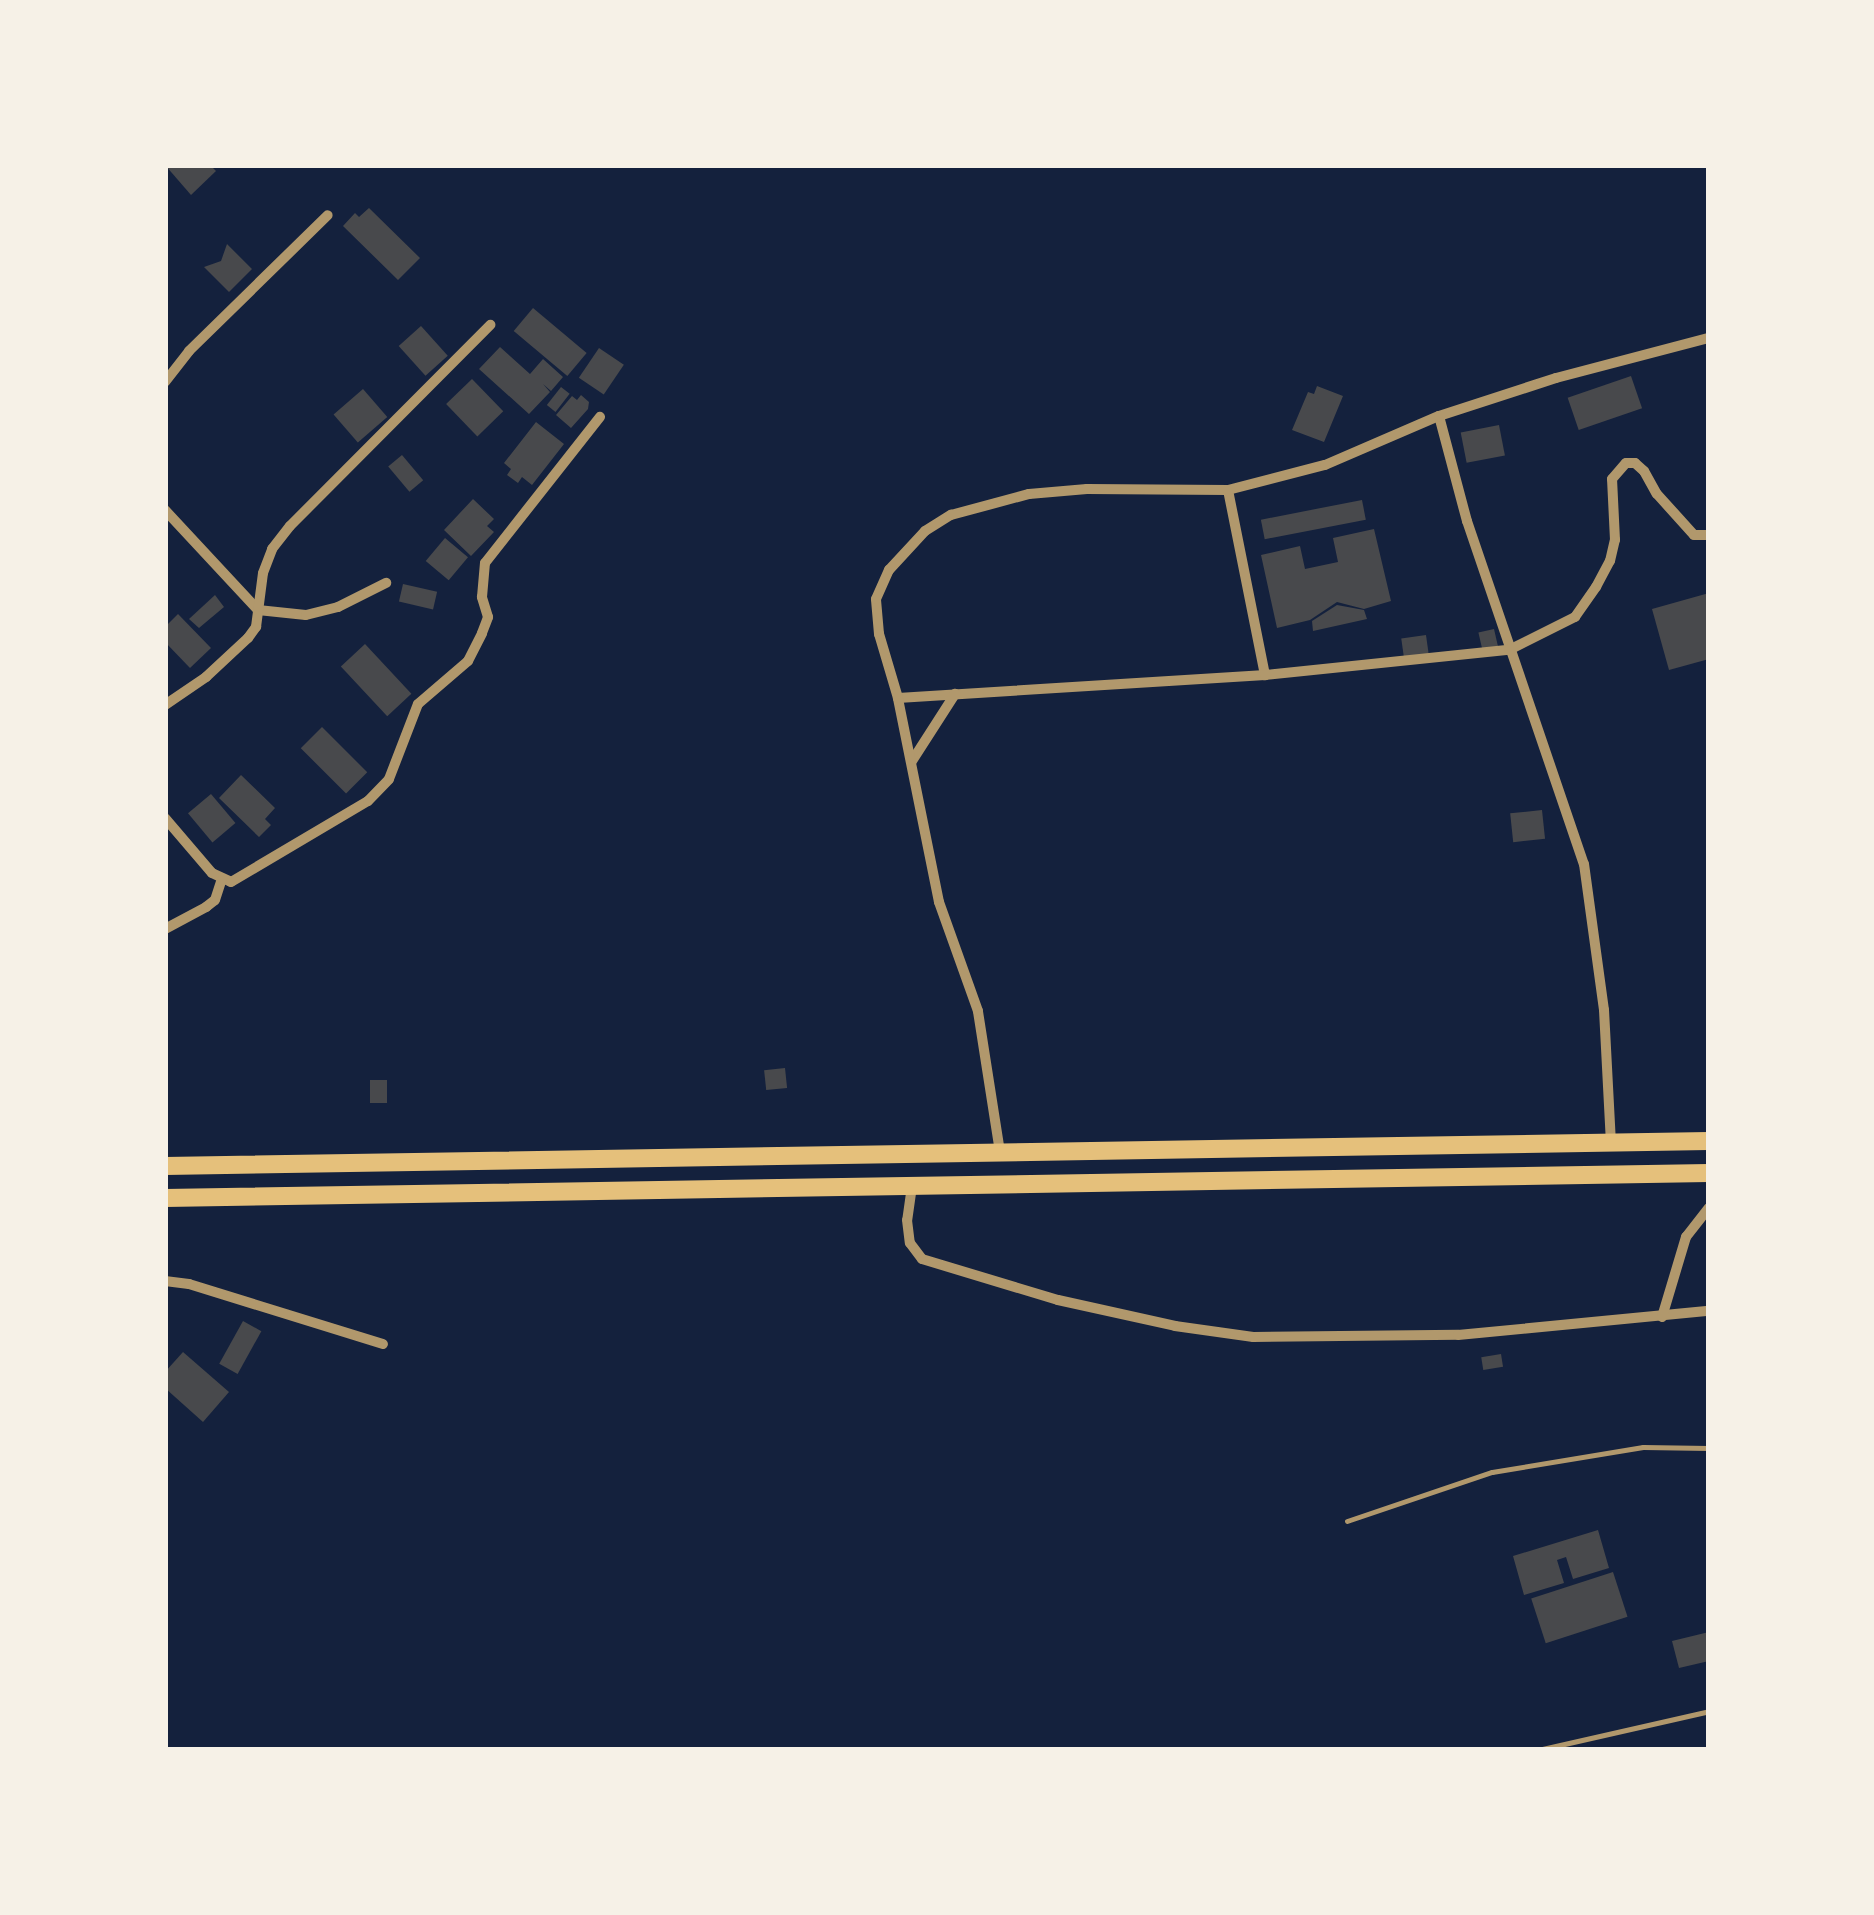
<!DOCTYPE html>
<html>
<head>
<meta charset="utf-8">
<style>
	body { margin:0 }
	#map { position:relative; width:1874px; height:1915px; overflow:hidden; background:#14213d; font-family:"Exo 2",sans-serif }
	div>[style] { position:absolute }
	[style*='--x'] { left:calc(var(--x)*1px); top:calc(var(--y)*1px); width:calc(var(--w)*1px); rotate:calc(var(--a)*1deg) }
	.building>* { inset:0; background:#48494c; transform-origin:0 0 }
	.service>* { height:5px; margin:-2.5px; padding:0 2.5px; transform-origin:2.5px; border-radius:2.5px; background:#b1986c }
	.minor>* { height:10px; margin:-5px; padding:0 5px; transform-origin:5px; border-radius:5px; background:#b1986c }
	.trunk>* { height:18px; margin:-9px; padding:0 9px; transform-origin:9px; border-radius:9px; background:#e5c07b }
	span { translate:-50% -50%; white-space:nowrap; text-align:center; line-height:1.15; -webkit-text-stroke:9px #f6f1e7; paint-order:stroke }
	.frame { position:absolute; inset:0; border:168px solid #f6f1e7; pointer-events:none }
</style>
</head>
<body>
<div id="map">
	<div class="building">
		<div style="clip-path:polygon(165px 165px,210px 165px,216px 171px,191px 195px)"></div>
		<div style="clip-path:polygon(369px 208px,420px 258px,398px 280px,343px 226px,355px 213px,359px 217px)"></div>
		<div style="clip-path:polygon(227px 244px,252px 269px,229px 292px,204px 267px,221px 261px)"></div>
		<div style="left:533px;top:308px;width:70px;height:30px;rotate:40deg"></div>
		<div style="left:421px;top:326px;width:40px;height:30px;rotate:48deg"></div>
		<div style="clip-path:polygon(500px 347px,530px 374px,543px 359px,563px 377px,551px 391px,543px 384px,550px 392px,529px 414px,479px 369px)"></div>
		<div style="left:599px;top:348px;width:30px;height:36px;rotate:34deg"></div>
		<div style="left:1631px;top:376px;width:34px;height:67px;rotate:71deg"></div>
		<div style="left:472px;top:379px;width:45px;height:36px;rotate:46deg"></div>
		<div style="clip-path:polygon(1317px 386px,1343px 396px,1324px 442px,1292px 430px,1308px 392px,1314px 394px)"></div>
		<div style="left:561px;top:387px;width:11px;height:23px;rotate:38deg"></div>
		<div style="left:363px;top:389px;width:37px;height:39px;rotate:49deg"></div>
		<div style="clip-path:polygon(581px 395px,589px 402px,588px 409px,571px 428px,556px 415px,572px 396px,577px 400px)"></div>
		<div style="clip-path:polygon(536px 422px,564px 444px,532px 485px,522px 477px,518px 483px,507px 475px,511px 469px,504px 463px)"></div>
		<div style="left:1499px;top:425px;width:31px;height:39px;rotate:79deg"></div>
		<div style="left:402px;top:455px;width:33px;height:18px;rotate:50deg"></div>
		<div style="clip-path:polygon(473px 499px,494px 519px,487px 526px,494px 532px,471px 556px,444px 530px)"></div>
		<div style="left:1362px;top:500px;width:20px;height:103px;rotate:79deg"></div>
		<div style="clip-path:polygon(1374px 529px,1391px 601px,1364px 609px,1337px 602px,1310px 620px,1277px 628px,1261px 555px,1300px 546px,1305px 569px,1338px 562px,1333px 538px)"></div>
		<div style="left:445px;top:538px;width:30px;height:30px;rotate:40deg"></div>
		<div style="left:403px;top:584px;width:35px;height:18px;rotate:13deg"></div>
		<div style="clip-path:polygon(1709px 593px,1709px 659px,1669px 670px,1652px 609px)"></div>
		<div style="clip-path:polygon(215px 595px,224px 607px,199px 628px,189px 619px)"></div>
		<div style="clip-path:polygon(1337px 605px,1364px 610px,1367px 619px,1313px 631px,1312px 621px)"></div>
		<div style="clip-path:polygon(178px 614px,211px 648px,190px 668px,165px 642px,165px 627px)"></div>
		<div style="left:1494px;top:629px;width:22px;height:16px;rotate:77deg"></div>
		<div style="left:1426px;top:635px;width:22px;height:25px;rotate:82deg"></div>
		<div style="left:365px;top:644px;width:68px;height:33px;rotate:47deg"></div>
		<div style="left:322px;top:727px;width:64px;height:30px;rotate:45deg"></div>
		<div style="clip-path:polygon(241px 775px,275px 808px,265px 819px,271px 825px,259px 837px,219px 798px)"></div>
		<div style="left:211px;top:794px;width:38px;height:30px;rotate:50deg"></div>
		<div style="left:1542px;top:810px;width:29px;height:32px;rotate:84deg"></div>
		<div style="left:785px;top:1068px;width:20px;height:21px;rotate:84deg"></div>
		<div style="left:370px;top:1080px;width:17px;height:23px"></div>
		<div style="left:243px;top:1321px;width:21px;height:49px;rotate:29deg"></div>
		<div style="clip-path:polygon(183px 1352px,229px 1392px,203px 1422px,165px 1388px,165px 1372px)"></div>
		<div style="left:1501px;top:1354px;width:13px;height:20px;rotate:81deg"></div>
		<div style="clip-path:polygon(1598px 1530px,1609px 1568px,1573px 1579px,1566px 1557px,1557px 1560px,1564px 1583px,1524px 1595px,1513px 1556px)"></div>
		<div style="left:1613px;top:1572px;width:47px;height:86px;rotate:72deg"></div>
		<div style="clip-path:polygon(1709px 1632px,1709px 1661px,1679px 1668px,1672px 1641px)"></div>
	</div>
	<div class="service">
		<div style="--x:1347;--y:1521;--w:153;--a:-18.7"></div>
		<div style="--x:1492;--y:1472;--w:153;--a:-9.4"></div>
		<div style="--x:1643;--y:1447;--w:66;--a:0.9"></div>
		<div style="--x:1538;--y:1750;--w:175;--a:-12.8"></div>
	</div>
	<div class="minor">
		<div style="--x:165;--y:382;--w:39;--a:-52"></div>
		<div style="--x:189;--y:351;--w:194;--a:-44.4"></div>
		<div style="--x:1439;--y:416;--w:109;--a:75.1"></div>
		<div style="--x:1467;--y:521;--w:362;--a:71.2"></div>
		<div style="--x:1584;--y:864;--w:147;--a:82.2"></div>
		<div style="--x:1604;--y:1010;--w:132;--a:87"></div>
		<div style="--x:1228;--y:490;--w:189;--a:78.7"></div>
		<div style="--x:165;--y:510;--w:137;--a:47.1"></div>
		<div style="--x:258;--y:610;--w:48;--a:5.9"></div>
		<div style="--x:306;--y:615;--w:33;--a:-14"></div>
		<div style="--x:338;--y:607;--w:54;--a:-26.6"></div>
		<div style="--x:898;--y:698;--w:368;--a:-3.6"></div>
		<div style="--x:1265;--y:675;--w:245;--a:-5.9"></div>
		<div style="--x:1509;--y:650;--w:74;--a:-26.6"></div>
		<div style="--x:1575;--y:617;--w:37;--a:-55"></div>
		<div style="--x:1596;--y:587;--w:30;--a:-62"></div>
		<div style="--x:1610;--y:561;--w:22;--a:-77"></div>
		<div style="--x:1615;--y:540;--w:61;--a:-92.8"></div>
		<div style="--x:1612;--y:479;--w:21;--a:-49"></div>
		<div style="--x:1626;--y:463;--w:9;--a:0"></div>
		<div style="--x:1635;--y:463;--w:12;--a:42"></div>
		<div style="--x:1644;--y:471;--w:26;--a:61"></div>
		<div style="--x:1657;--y:494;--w:55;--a:47.9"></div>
		<div style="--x:1694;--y:535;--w:15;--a:0"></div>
		<div style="--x:165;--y:705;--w:50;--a:-34.3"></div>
		<div style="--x:206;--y:677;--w:57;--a:-42.9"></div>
		<div style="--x:248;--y:638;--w:14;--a:-54"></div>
		<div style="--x:256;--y:627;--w:54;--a:-82.6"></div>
		<div style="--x:263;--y:573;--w:26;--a:-69"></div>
		<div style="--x:272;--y:549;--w:29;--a:-52"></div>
		<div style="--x:290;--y:526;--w:284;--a:-45.1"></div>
		<div style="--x:912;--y:761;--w:80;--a:-57.3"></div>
		<div style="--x:165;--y:818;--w:72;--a:49.5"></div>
		<div style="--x:212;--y:873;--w:21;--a:25"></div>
		<div style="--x:231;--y:882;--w:159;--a:-30.6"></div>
		<div style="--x:368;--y:801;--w:30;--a:-46"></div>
		<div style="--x:389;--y:779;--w:80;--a:-68.9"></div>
		<div style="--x:418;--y:704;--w:66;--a:-40.7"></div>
		<div style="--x:468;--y:661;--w:31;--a:-63"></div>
		<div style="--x:482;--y:633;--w:17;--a:-69"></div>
		<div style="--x:488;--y:617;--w:21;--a:-107"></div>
		<div style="--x:482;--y:597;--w:34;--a:-85"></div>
		<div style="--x:485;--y:563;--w:186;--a:-51.8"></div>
		<div style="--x:165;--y:929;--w:47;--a:-28.2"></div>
		<div style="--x:206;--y:907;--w:11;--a:-38"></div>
		<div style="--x:215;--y:900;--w:20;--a:-72"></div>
		<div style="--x:1000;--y:1152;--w:143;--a:-98.9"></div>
		<div style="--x:978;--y:1011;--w:116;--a:-109.7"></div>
		<div style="--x:939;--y:902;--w:208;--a:-101.4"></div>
		<div style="--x:898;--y:698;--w:67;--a:-106.5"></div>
		<div style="--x:879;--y:634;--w:35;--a:-95"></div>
		<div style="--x:876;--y:599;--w:32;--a:-66"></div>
		<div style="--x:889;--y:570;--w:53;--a:-47.3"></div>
		<div style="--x:925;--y:531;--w:31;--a:-32"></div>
		<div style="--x:951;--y:515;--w:81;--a:-15.1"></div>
		<div style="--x:1029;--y:494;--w:58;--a:-4.9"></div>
		<div style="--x:1087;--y:489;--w:141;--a:0.4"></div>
		<div style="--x:1228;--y:490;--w:100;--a:-14.5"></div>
		<div style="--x:1325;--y:465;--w:124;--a:-23.3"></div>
		<div style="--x:1439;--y:416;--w:123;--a:-18"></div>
		<div style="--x:1556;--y:378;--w:158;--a:-14.7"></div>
		<div style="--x:912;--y:1186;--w:34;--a:98"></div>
		<div style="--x:907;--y:1220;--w:23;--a:83"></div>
		<div style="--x:910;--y:1243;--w:20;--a:53"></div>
		<div style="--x:922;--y:1259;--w:142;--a:16.8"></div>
		<div style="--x:1058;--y:1300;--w:120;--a:12.5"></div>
		<div style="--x:1175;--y:1326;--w:79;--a:8"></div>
		<div style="--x:1253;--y:1337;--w:205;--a:-0.6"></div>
		<div style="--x:1458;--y:1335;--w:252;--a:-5.5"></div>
		<div style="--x:165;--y:1281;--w:24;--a:7"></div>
		<div style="--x:189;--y:1284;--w:203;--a:17.2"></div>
		<div style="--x:1662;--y:1317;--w:84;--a:-73.3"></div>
		<div style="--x:1686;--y:1237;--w:37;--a:-52"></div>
	</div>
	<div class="trunk">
		<div style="--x:165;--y:1166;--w:1544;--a:-0.93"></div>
		<div style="--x:165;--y:1198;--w:1544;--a:-0.93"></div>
	</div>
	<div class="frame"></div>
</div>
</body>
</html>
